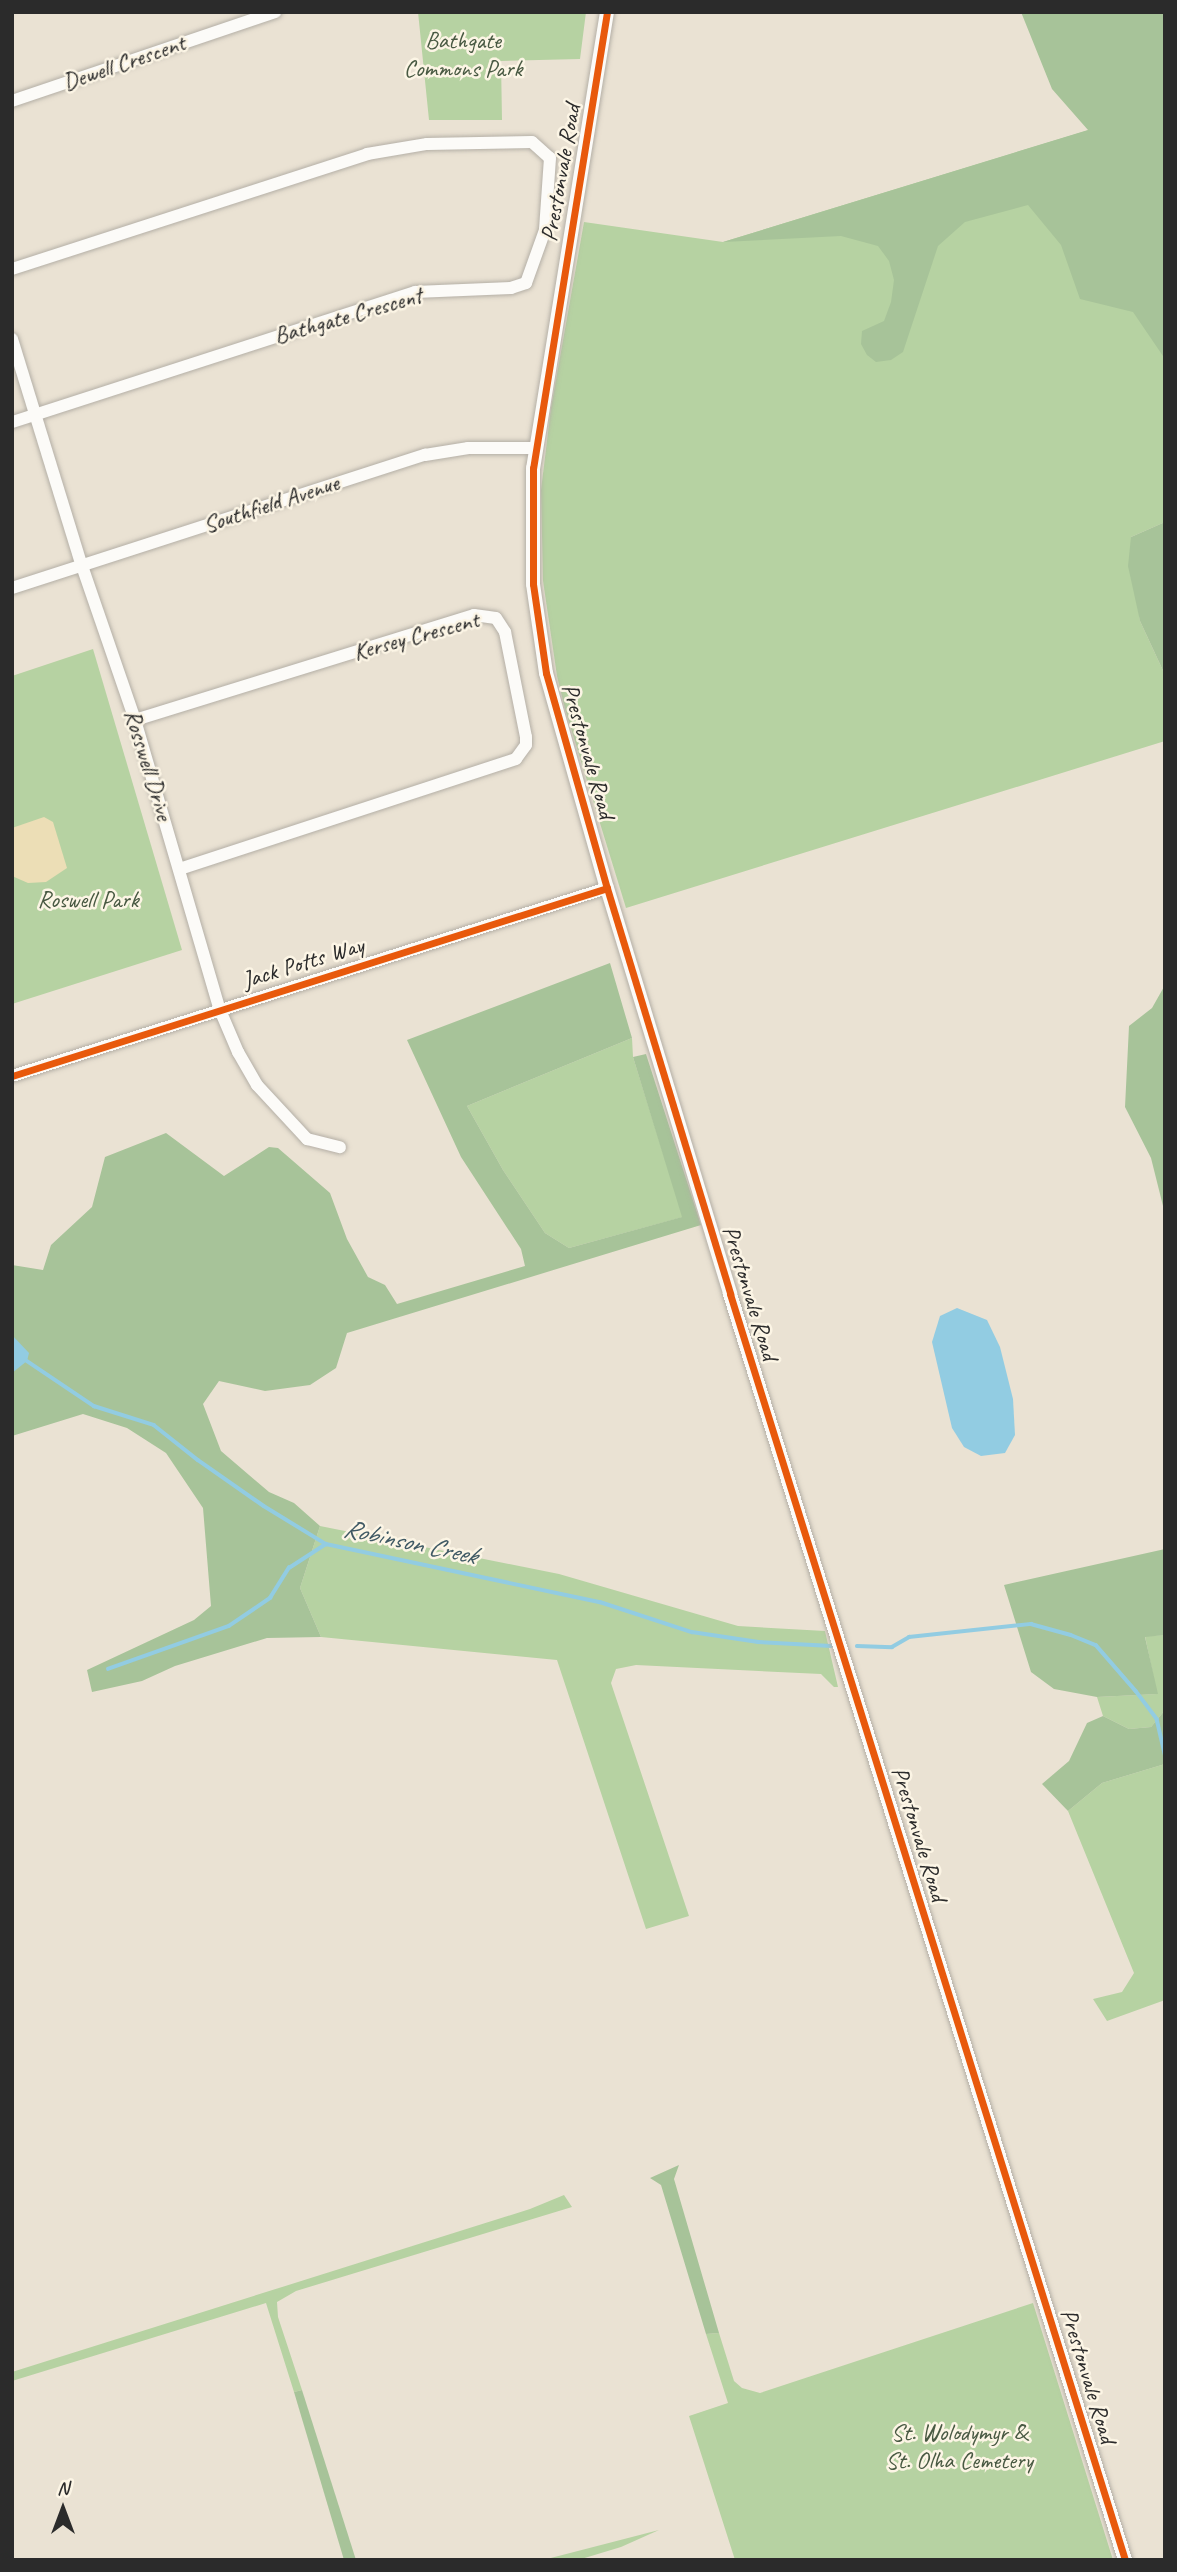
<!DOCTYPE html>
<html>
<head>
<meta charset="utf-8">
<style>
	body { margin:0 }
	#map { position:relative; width:1177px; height:2572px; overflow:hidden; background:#eae2d3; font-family:Caveat,sans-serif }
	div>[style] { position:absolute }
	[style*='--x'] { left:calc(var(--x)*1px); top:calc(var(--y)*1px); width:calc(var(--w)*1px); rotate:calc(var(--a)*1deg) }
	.green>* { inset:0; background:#b6d2a2 }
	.forest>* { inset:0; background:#a7c399 }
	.sand>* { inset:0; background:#ecdeb6 }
	.water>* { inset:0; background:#92cce2 }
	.stream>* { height:3.5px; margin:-1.75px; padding:0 1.75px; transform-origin:1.75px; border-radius:1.75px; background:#92cce2 }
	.roads { filter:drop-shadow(0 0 2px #b4afa6) drop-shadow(0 0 2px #b4afa6) }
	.minor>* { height:12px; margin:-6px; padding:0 6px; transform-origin:6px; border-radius:6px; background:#fcfbf8 }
	.tertiary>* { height:14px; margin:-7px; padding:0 7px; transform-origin:7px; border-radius:7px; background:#fcfbf8 }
	.cycleway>* { height:7px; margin:-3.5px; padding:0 3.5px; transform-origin:3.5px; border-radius:3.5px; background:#e8590c }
	span { translate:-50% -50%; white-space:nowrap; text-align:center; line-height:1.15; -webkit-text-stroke:5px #fcf5e5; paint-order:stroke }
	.park-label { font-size:24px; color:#485942 }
	.street-label { font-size:24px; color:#2b2b2b }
	.water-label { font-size:26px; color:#3f5964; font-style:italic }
	.frame { position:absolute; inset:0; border:14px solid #2b2b2b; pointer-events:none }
	.north { position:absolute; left:28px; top:2474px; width:70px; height:70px; -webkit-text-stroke:5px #fcf5e5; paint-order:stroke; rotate:0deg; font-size:19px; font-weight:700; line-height:28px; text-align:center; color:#2b2b2b }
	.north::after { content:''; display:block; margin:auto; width:24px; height:32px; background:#2b2b2b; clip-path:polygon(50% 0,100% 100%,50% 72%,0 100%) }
</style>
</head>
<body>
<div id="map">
	<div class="green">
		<div style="clip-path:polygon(418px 12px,586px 12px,580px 59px,501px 61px,502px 120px,429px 120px)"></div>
		<div style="clip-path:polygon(1089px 130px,1165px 359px,1165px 522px,1131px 537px,1140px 621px,1165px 675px,1165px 741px,626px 908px,565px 709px,557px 676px,543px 581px,541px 490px,551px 408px,584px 222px,723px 242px)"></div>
		<div style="clip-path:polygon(93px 649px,182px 950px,12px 1004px,12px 676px)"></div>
		<div style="clip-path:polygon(632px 1038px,633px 1057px,683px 1217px,569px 1248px,545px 1233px,503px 1170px,467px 1106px)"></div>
		<div style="clip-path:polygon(320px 1526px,559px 1574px,738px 1626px,825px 1631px,838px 1687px,834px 1687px,821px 1674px,636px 1665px,616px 1669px,611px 1683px,689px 1916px,646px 1929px,557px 1660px,321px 1637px,300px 1588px)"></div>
		<div style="clip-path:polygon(1165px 1635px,1165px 1710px,1151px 1727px,1129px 1729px,1103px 1716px,1097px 1697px,1157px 1694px,1145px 1636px)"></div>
		<div style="clip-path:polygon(1165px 1764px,1165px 2000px,1107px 2021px,1093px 1999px,1122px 1992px,1134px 1973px,1068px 1811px,1102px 1783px)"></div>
		<div style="clip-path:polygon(564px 2195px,572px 2207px,296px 2291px,277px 2302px,278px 2317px,302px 2390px,294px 2392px,266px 2303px,12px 2381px,12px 2372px,530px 2209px)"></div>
		<div style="clip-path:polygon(1033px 2303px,1113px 2560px,735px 2560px,689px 2416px,728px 2403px,706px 2334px,719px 2333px,734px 2381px,742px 2388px,760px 2393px)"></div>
		<div style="clip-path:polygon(659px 2530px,621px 2547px,578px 2560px,543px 2560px)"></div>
	</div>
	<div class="forest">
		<div style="clip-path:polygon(1021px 12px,1165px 12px,1165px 359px,1133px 312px,1080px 299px,1061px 245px,1028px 205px,965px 222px,938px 246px,903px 352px,891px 360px,876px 362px,867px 355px,861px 344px,862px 331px,884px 321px,891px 302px,894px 280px,889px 261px,878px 246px,841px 236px,723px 242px,1088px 130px,1052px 89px)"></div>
		<div style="clip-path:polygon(1165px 522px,1165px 675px,1140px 621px,1128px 566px,1131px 537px)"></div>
		<div style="clip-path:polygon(610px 963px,632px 1038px,467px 1106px,503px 1170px,545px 1233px,569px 1248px,682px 1217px,633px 1057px,646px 1054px,701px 1225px,347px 1333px,336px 1368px,310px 1385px,265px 1391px,219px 1381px,203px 1404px,221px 1451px,269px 1492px,294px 1503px,320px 1526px,300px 1588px,321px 1637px,267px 1638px,175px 1666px,142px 1681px,92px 1692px,87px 1670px,194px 1620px,211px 1606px,203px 1508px,166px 1453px,127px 1428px,83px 1414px,12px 1436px,12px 1265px,43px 1270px,51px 1245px,92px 1207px,105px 1157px,166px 1133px,224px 1176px,269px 1147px,278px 1148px,330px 1193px,347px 1239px,368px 1277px,385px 1285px,397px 1304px,525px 1266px,521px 1249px,461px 1157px,407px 1040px)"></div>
		<div style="clip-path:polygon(1165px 985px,1165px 1214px,1151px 1158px,1125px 1107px,1129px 1026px,1152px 1008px)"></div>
		<div style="clip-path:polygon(1165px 1549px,1165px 1635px,1145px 1637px,1158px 1694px,1097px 1697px,1054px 1689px,1031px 1672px,1004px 1585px)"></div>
		<div style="clip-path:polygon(1165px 1710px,1165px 1764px,1102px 1783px,1068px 1811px,1042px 1784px,1069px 1761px,1087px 1723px,1103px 1716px,1129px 1729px,1151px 1727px)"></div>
		<div style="clip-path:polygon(679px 2165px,674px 2179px,719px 2333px,706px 2334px,661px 2185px,650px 2178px)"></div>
		<div style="clip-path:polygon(302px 2390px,356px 2560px,344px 2560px,294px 2392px)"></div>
	</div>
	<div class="sand">
		<div style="clip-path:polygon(44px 817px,53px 822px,67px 868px,46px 882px,28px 883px,12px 876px,12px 828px)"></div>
	</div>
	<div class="water">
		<div style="clip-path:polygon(957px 1308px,987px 1320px,1000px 1347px,1013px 1399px,1015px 1435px,1005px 1453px,981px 1456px,964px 1447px,952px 1428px,932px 1342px,940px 1316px)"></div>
		<div style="clip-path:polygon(12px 1335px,29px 1353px,27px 1361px,12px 1373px)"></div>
	</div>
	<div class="stream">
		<div style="--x:27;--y:1361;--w:81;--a:33.9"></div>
		<div style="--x:94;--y:1406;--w:63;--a:17.6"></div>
		<div style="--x:154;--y:1425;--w:56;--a:38.5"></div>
		<div style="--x:198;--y:1460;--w:80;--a:34.9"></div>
		<div style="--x:264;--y:1506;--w:73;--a:31.5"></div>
		<div style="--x:326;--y:1544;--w:280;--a:12"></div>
		<div style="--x:600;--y:1602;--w:97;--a:18.1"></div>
		<div style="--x:692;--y:1632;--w:67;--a:8.6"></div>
		<div style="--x:758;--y:1642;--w:73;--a:3.1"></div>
		<div style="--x:857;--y:1646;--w:35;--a:2"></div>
		<div style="--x:892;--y:1647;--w:20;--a:-30"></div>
		<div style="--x:909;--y:1637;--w:123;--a:-6.1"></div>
		<div style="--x:1031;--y:1624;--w:41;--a:15.4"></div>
		<div style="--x:1071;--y:1635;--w:27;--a:22"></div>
		<div style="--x:1096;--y:1645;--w:61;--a:49"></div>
		<div style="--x:1136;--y:1691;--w:35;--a:53"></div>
		<div style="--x:1157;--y:1719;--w:37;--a:77"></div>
		<div style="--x:108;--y:1669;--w:128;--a:-19.6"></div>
		<div style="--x:229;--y:1626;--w:50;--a:-34.3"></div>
		<div style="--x:270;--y:1598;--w:36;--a:-58"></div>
		<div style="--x:289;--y:1568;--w:44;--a:-33"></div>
	</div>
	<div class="roads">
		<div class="minor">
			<div style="--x:12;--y:101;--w:278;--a:-18.7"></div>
			<div style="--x:12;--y:269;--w:373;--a:-17.9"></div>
			<div style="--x:367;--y:154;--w:61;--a:-9.5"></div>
			<div style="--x:427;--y:144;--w:105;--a:-1.1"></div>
			<div style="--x:532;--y:142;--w:24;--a:42"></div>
			<div style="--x:550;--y:158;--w:72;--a:94"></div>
			<div style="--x:545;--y:230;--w:56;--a:109.7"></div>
			<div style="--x:526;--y:283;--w:16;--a:162"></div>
			<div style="--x:511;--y:288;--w:96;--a:177.6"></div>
			<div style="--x:415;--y:292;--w:423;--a:162.1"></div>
			<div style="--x:12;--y:339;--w:238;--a:72.9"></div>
			<div style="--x:82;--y:566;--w:163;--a:71"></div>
			<div style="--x:135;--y:720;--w:302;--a:73.7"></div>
			<div style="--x:220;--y:1010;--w:46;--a:66.8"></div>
			<div style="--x:238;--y:1052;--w:38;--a:60"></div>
			<div style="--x:257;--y:1085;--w:74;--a:47.2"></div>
			<div style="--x:307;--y:1139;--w:34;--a:14"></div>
			<div style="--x:12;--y:588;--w:434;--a:-17.9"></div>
			<div style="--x:425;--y:455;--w:44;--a:-9.2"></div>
			<div style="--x:468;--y:448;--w:67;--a:0"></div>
			<div style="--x:135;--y:720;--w:355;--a:-17.2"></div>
			<div style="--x:474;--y:615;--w:22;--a:8"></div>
			<div style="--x:496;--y:618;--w:17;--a:57"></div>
			<div style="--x:505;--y:632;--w:107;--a:78.7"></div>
			<div style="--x:526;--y:737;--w:8;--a:90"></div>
			<div style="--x:526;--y:745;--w:17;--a:126"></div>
			<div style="--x:516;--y:759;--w:354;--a:161.9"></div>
			<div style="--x:12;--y:1076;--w:624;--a:-17.53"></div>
		</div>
		<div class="tertiary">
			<div style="--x:607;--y:12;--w:462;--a:99.2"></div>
			<div style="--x:533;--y:468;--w:116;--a:90"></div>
			<div style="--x:533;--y:584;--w:90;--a:81.7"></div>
			<div style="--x:546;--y:673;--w:223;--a:74.2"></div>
			<div style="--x:607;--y:888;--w:424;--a:73.1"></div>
			<div style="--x:730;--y:1294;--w:1326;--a:72.67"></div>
		</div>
	</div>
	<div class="cycleway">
		<div style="--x:607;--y:12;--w:462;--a:99.2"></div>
		<div style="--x:533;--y:468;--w:116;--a:90"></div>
		<div style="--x:533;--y:584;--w:90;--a:81.7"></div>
		<div style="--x:546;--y:673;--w:223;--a:74.2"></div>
		<div style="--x:607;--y:888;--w:424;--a:73.1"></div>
		<div style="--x:730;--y:1294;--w:1326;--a:72.67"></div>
		<div style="--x:12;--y:1076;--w:624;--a:-17.53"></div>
	</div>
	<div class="park-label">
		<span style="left:463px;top:55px">Bathgate<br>Commons Park</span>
		<span style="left:88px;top:900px">Roswell Park</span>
		<span style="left:959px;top:2447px">St. Wolodymyr &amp;<br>St. Olha Cemetery</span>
	</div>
	<div class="street-label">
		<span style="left:124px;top:63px;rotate:-19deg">Dewell Crescent</span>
		<span style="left:561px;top:173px;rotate:-80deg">Prestonvale Road</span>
		<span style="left:348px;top:316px;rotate:-16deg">Bathgate Crescent</span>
		<span style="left:271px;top:504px;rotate:-18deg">Southfield Avenue</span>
		<span style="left:416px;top:636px;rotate:-15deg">Kersey Crescent</span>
		<span style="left:588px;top:751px;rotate:74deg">Prestonvale Road</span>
		<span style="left:148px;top:765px;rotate:73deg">Rosswell Drive</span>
		<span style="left:303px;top:963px;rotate:-17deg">Jack Potts Way</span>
		<span style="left:750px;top:1293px;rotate:73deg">Prestonvale Road</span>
		<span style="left:919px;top:1834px;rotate:73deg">Prestonvale Road</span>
		<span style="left:1088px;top:2376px;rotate:73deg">Prestonvale Road</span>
	</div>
	<div class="water-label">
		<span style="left:410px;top:1542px;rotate:12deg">Robinson Creek</span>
	</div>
	<div class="frame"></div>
	<div class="north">N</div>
</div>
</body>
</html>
